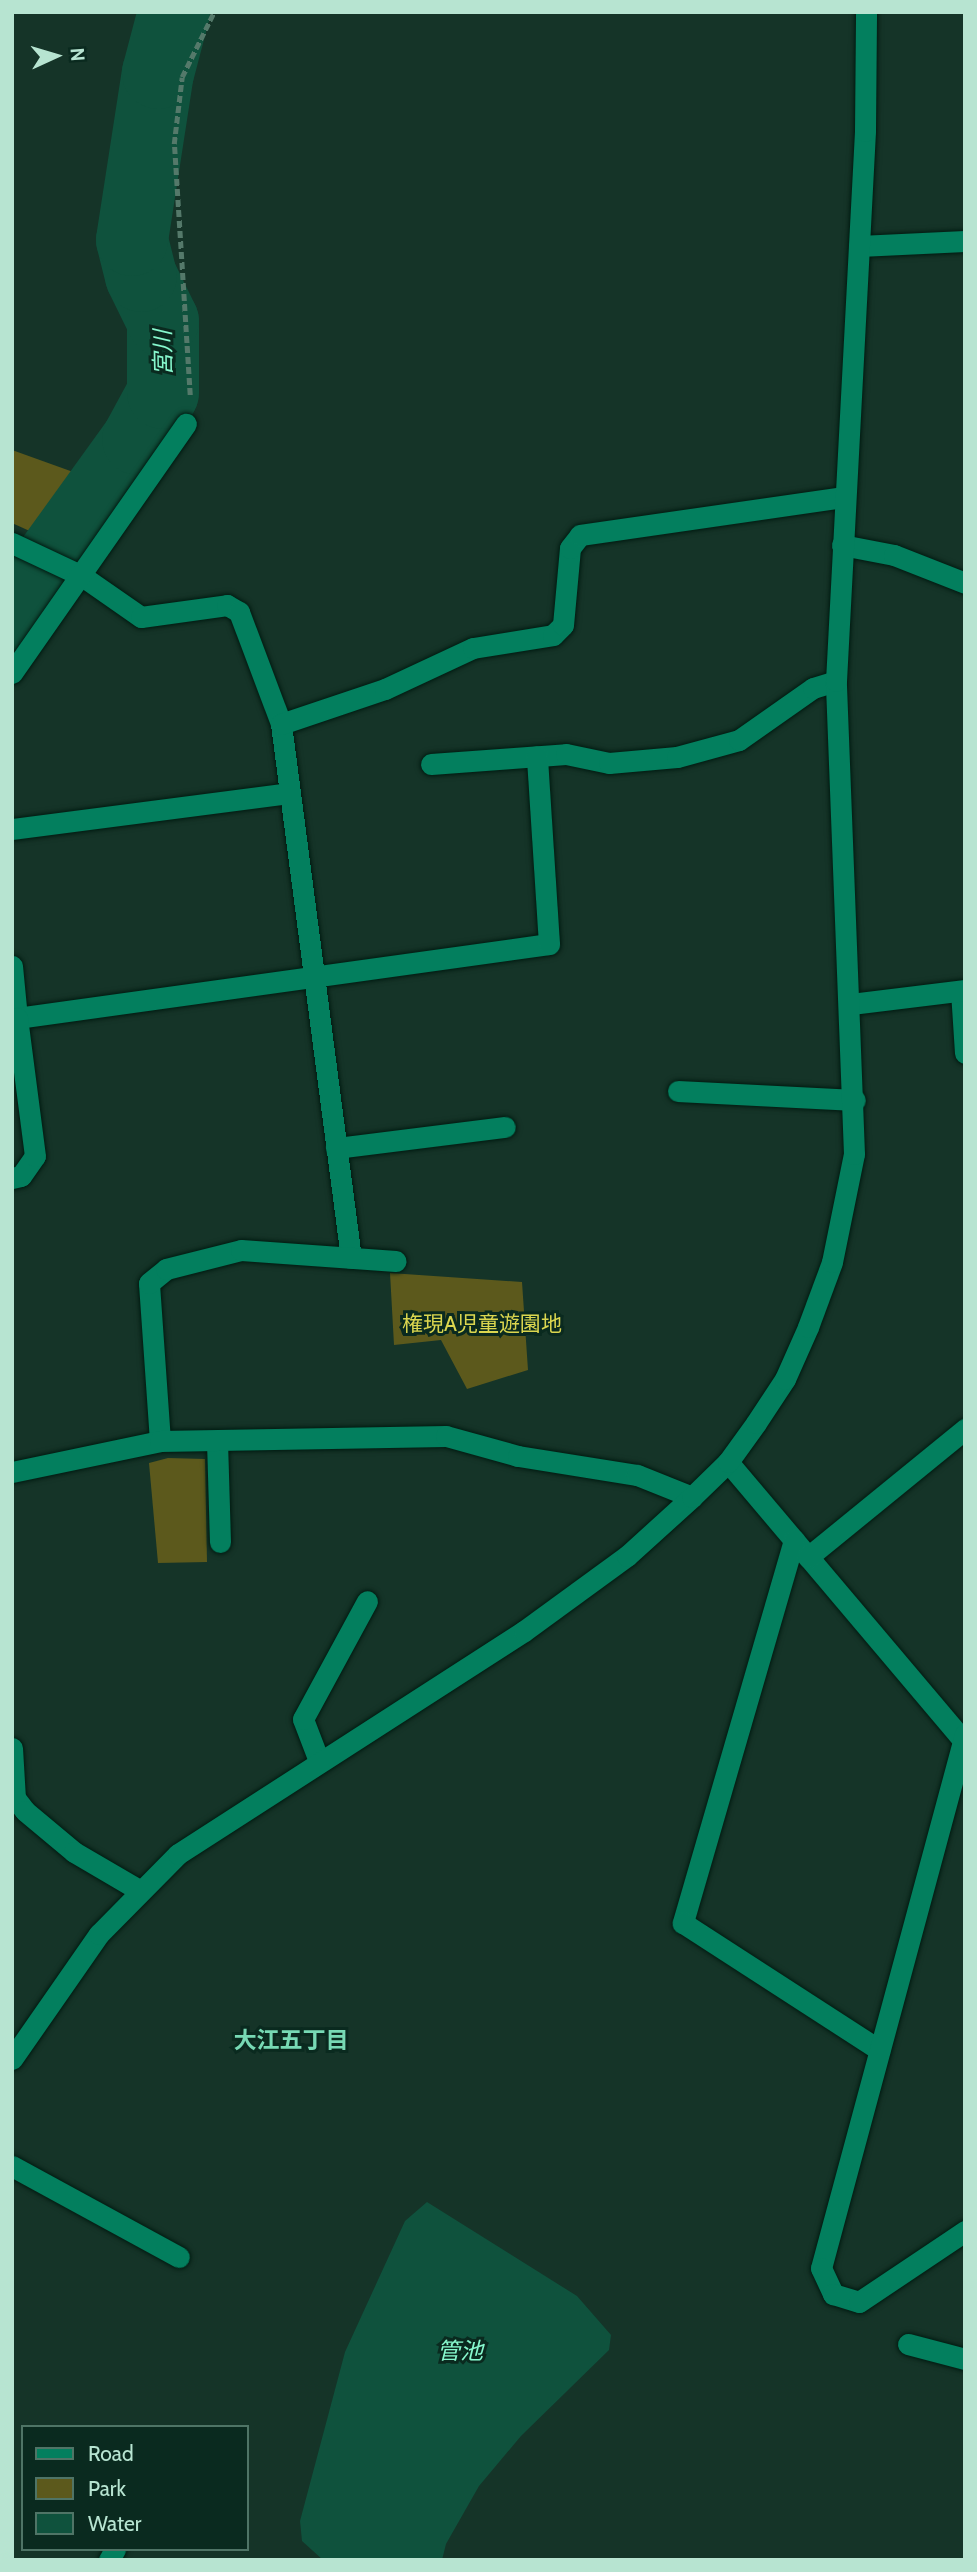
<!DOCTYPE html>
<html>
<head>
<meta charset="utf-8">
<style>
	body { margin:0 }
	#map { position:relative; width:977px; height:2572px; overflow:hidden; background:#153428; font-family:Cabin,"Noto Sans JP",sans-serif }
	div>[style] { position:absolute }
	[style*='--x'] { left:calc(var(--x)*1px); top:calc(var(--y)*1px); width:calc(var(--w)*1px); rotate:calc(var(--a)*1deg) }
	.green>* { inset:0; background:#5c591c }
	.water>* { inset:0; background:#0f523d }
	.river>* { height:72px; margin:-36px; padding:0 36px; transform-origin:36px; border-radius:36px; background:#0f523d }
	.path>* { height:4.5px; margin-top:-2.25px; transform-origin:0; background:repeating-linear-gradient(90deg,#54796a 0 7px,transparent 0 10.5px) }
	.roads { filter:drop-shadow(0 0 2px #001b11) drop-shadow(0 0 2px #001b11) }
	.minor>* { height:21px; margin:-10.5px; padding:0 10.5px; transform-origin:10.5px; border-radius:10.5px; background:#037f5e }
	span { translate:-50% -50%; white-space:nowrap; text-align:center; line-height:1.15; -webkit-text-stroke:6px #0a2a1f; paint-order:stroke }
	.park-label { font-size:21px; color:#dbd64f }
	.water-label { font-size:23px; color:#87f9ce; font-style:italic }
	.neighbourhood-label { font-size:23px; color:#77d9b4; font-weight:700 }
	.frame { position:absolute; inset:0; border:14px solid #b7e4d1; pointer-events:none }
	.legend { position:absolute; left:21px; top:2425px; width:228px; height:126px; box-sizing:border-box; background:#0a2a1f; border:2px solid #4f7466; margin:0; padding:9px 12px; list-style:none; font-size:21px; color:#b7e4d1 }
	.legend li { display:flex; align-items:center; gap:14px; height:35px }
	.legend b { width:35px; border:2px solid #4f7466 }
	.north { position:absolute; left:21px; top:21px; width:70px; height:70px; -webkit-text-stroke:5px #0a2a1f; paint-order:stroke; rotate:86deg; font-size:19px; font-weight:700; line-height:28px; text-align:center; color:#b7e4d1 }
	.north::after { content:''; display:block; margin:auto; width:24px; height:32px; background:#b7e4d1; clip-path:polygon(50% 0,100% 100%,50% 72%,0 100%) }
</style>
</head>
<body>
<div id="map">
	<div class="green">
		<div style="clip-path:polygon(12px 450px,76px 473px,49px 532px,34px 533px,12px 523px)"></div>
		<div style="clip-path:polygon(390px 1273px,522px 1282px,528px 1370px,467px 1389px,441px 1340px,394px 1345px)"></div>
		<div style="clip-path:polygon(168px 1458px,205px 1459px,207px 1562px,158px 1563px,149px 1463px)"></div>
	</div>
	<div class="water">
		<div style="clip-path:polygon(427px 2202px,577px 2296px,611px 2335px,609px 2350px,521px 2436px,479px 2486px,446px 2544px,442px 2560px,323px 2560px,302px 2541px,300px 2521px,345px 2352px,405px 2221px)"></div>
	</div>
	<div class="river">
		<div style="--x:12;--y:614;--w:216;--a:-54.2"></div>
		<div style="--x:138;--y:439;--w:52;--a:-61.5"></div>
		<div style="--x:163;--y:393;--w:72;--a:-90"></div>
		<div style="--x:163;--y:321;--w:50;--a:-116.1"></div>
		<div style="--x:141;--y:276;--w:37;--a:-104"></div>
		<div style="--x:132;--y:240;--w:169;--a:-81.2"></div>
		<div style="--x:158;--y:73;--w:63;--a:-75.3"></div>
	</div>
	<div class="path">
		<div style="--x:190;--y:395;--w:252;--a:-93.6"></div>
		<div style="--x:174;--y:144;--w:67;--a:-83.2"></div>
		<div style="--x:182;--y:77;--w:72;--a:-63.8"></div>
	</div>
	<div class="roads">
		<div class="minor">
			<div style="--x:859;--y:246;--w:106;--a:-2.7"></div>
			<div style="--x:12;--y:543;--w:77;--a:25.2"></div>
			<div style="--x:82;--y:576;--w:72;--a:34.8"></div>
			<div style="--x:141;--y:617;--w:87;--a:-7.9"></div>
			<div style="--x:227;--y:605;--w:14;--a:30"></div>
			<div style="--x:239;--y:612;--w:120;--a:69.4"></div>
			<div style="--x:842;--y:545;--w:53;--a:10.9"></div>
			<div style="--x:894;--y:555;--w:76;--a:21.5"></div>
			<div style="--x:12;--y:673;--w:304;--a:-55.1"></div>
			<div style="--x:431;--y:764;--w:135;--a:-4.2"></div>
			<div style="--x:566;--y:754;--w:44;--a:11.8"></div>
			<div style="--x:609;--y:763;--w:68;--a:-5"></div>
			<div style="--x:677;--y:757;--w:64;--a:-15.3"></div>
			<div style="--x:739;--y:740;--w:90;--a:-35.1"></div>
			<div style="--x:813;--y:688;--w:24;--a:-17"></div>
			<div style="--x:12;--y:829;--w:280;--a:-7.4"></div>
			<div style="--x:12;--y:966;--w:52;--a:84.5"></div>
			<div style="--x:17;--y:1018;--w:537;--a:-7.92"></div>
			<div style="--x:549;--y:944;--w:188;--a:-93.7"></div>
			<div style="--x:961;--y:991;--w:62;--a:86.3"></div>
			<div style="--x:851;--y:1004;--w:115;--a:-7"></div>
			<div style="--x:678;--y:1091;--w:177;--a:2.9"></div>
			<div style="--x:336;--y:1148;--w:170;--a:-7.1"></div>
			<div style="--x:12;--y:1178;--w:9;--a:-13"></div>
			<div style="--x:21;--y:1176;--w:24;--a:-55"></div>
			<div style="--x:35;--y:1156;--w:139;--a:-97.4"></div>
			<div style="--x:351;--y:1258;--w:539;--a:-97.47"></div>
			<div style="--x:281;--y:724;--w:110;--a:-18.6"></div>
			<div style="--x:385;--y:689;--w:97;--a:-25"></div>
			<div style="--x:473;--y:648;--w:81;--a:-9.2"></div>
			<div style="--x:553;--y:635;--w:14;--a:-45"></div>
			<div style="--x:563;--y:625;--w:77;--a:-84.8"></div>
			<div style="--x:570;--y:548;--w:16;--a:-52"></div>
			<div style="--x:580;--y:535;--w:267;--a:-8.2"></div>
			<div style="--x:160;--y:1441;--w:158;--a:-94"></div>
			<div style="--x:149;--y:1283;--w:22;--a:-39"></div>
			<div style="--x:166;--y:1269;--w:77;--a:-14.2"></div>
			<div style="--x:241;--y:1250;--w:155;--a:4.1"></div>
			<div style="--x:217;--y:1441;--w:101;--a:88.3"></div>
			<div style="--x:728;--y:1462;--w:361;--a:49.8"></div>
			<div style="--x:12;--y:1472;--w:151;--a:-11.8"></div>
			<div style="--x:160;--y:1441;--w:286;--a:-1"></div>
			<div style="--x:446;--y:1436;--w:75;--a:15.5"></div>
			<div style="--x:518;--y:1456;--w:121;--a:9.1"></div>
			<div style="--x:637;--y:1475;--w:59;--a:21.8"></div>
			<div style="--x:794;--y:1540;--w:399;--a:106.2"></div>
			<div style="--x:683;--y:1923;--w:234;--a:32.9"></div>
			<div style="--x:808;--y:1557;--w:203;--a:-39.2"></div>
			<div style="--x:965;--y:1734;--w:553;--a:105.09"></div>
			<div style="--x:821;--y:2268;--w:29;--a:65"></div>
			<div style="--x:833;--y:2294;--w:27;--a:17"></div>
			<div style="--x:859;--y:2302;--w:128;--a:-33.8"></div>
			<div style="--x:12;--y:1748;--w:50;--a:86.6"></div>
			<div style="--x:15;--y:1798;--w:16;--a:52"></div>
			<div style="--x:25;--y:1811;--w:64;--a:39.9"></div>
			<div style="--x:74;--y:1852;--w:75;--a:30.3"></div>
			<div style="--x:319;--y:1761;--w:45;--a:-110.9"></div>
			<div style="--x:303;--y:1719;--w:134;--a:-61.5"></div>
			<div style="--x:12;--y:2059;--w:152;--a:-55.2"></div>
			<div style="--x:99;--y:1934;--w:112;--a:-45.4"></div>
			<div style="--x:178;--y:1854;--w:412;--a:-32.8"></div>
			<div style="--x:524;--y:1631;--w:127;--a:-36.1"></div>
			<div style="--x:627;--y:1556;--w:88;--a:-42.2"></div>
			<div style="--x:692;--y:1497;--w:50;--a:-44.2"></div>
			<div style="--x:728;--y:1462;--w:48;--a:-54.3"></div>
			<div style="--x:756;--y:1423;--w:53;--a:-56.6"></div>
			<div style="--x:785;--y:1379;--w:57;--a:-66.1"></div>
			<div style="--x:808;--y:1327;--w:69;--a:-69.7"></div>
			<div style="--x:832;--y:1262;--w:110;--a:-78.5"></div>
			<div style="--x:854;--y:1154;--w:473;--a:-92.2"></div>
			<div style="--x:836;--y:681;--w:551;--a:-86.98"></div>
			<div style="--x:865;--y:131;--w:119;--a:-89.5"></div>
			<div style="--x:12;--y:2166;--w:190;--a:28.6"></div>
			<div style="--x:908;--y:2344;--w:59;--a:14.7"></div>
			<div style="--x:109;--y:2560;--w:13;--a:-61"></div>
		</div>
	</div>
	<div class="park-label">
		<span style="left:482px;top:1324px">権現A児童遊園地</span>
	</div>
	<div class="water-label">
		<span style="left:163px;top:353px;rotate:-91deg">宮川</span>
		<span style="left:460px;top:2351px">管池</span>
	</div>
	<div class="neighbourhood-label">
		<span style="left:291px;top:2040px">大江五丁目</span>
	</div>
	<div class="frame"></div>
	<ul class="legend">
	<li><b style="height:9px;background:#037f5e"></b>Road</li>
	<li><b style="height:19px;background:#5c591c"></b>Park</li>
	<li><b style="height:19px;background:#0f523d"></b>Water</li>
	</ul>
	<div class="north">N</div>
</div>
</body>
</html>
